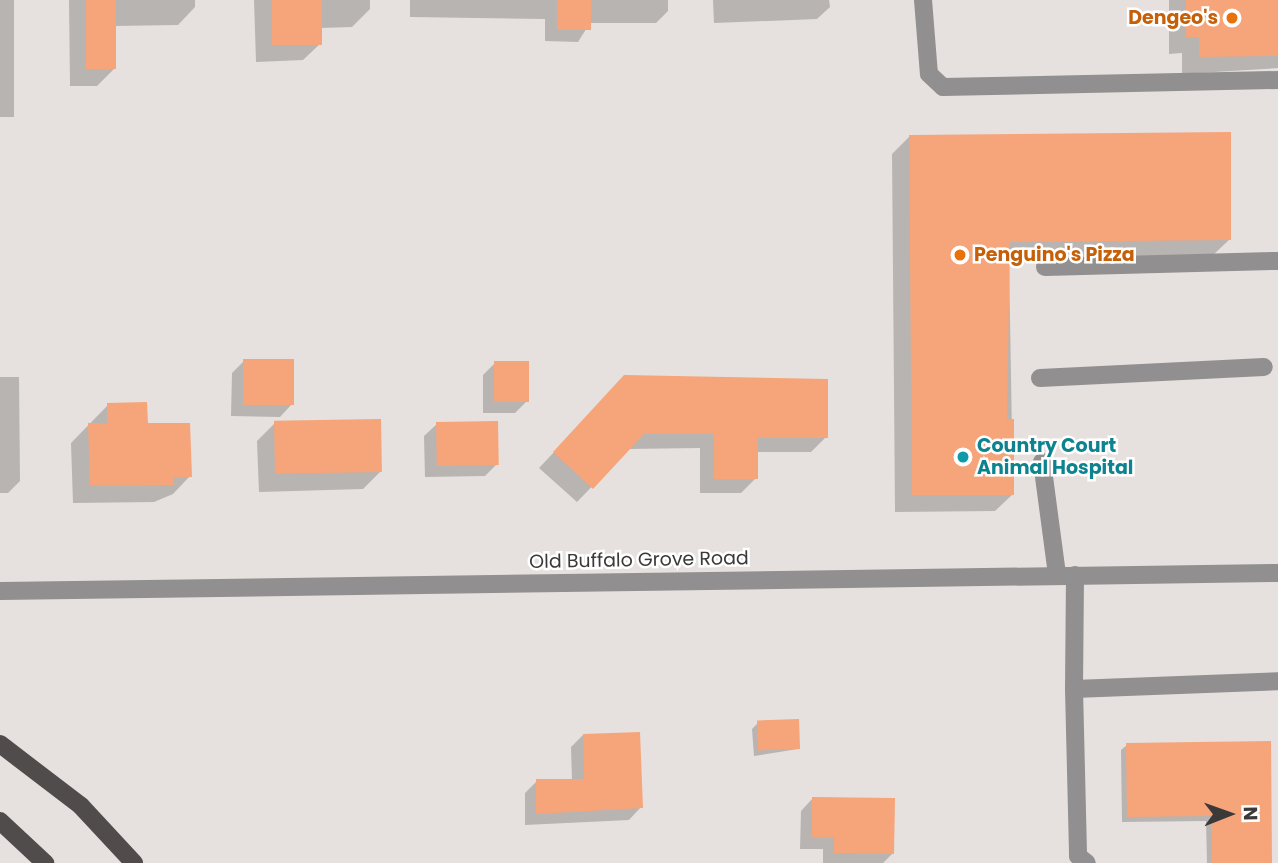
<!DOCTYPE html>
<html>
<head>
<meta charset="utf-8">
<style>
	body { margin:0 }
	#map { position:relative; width:1278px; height:863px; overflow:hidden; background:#e6e1de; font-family:Poppins,sans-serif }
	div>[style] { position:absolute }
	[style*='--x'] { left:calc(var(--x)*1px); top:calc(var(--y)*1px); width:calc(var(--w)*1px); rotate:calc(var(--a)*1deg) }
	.shadow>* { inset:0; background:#0003; transform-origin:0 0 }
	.building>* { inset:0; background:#f6a47a; transform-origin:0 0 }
	.minor>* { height:18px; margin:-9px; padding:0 9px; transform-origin:9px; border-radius:9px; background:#918f8f }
	.major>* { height:18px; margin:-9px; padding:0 9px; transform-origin:9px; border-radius:9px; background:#504c4c }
	.dots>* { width:19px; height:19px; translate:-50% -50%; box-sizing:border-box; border:4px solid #fff; border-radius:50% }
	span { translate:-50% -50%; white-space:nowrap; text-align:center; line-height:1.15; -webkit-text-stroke:5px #fff; paint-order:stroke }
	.food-label { font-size:19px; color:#c56008; font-weight:700 }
	.right { translate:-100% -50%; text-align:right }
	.left { translate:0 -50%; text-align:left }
	.culture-label { font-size:19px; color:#0d838f; font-weight:700 }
	.street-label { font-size:19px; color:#3c3a39 }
	.north { position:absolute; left:1194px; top:779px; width:70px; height:70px; -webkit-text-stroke:5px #fff; paint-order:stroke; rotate:89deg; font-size:19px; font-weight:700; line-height:28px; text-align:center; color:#3c3a39 }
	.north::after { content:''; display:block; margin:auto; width:24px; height:32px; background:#3c3a39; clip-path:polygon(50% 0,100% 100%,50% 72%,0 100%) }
</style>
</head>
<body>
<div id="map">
	<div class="shadow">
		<div style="left:0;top:0;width:14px;height:117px"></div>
		<div style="clip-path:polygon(69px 0,195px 0,195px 7px,178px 25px,114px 26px,115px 68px,97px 86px,70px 86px)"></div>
		<div style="clip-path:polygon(254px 0,370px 0,370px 9px,352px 27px,320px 28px,321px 43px,303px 60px,256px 62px)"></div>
		<div style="clip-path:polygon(410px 0,668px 0,668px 11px,656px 23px,590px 23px,578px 42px,545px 41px,545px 19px,410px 17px)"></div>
		<div style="clip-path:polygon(713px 0,829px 0,830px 7px,817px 19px,714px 23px)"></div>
		<div style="clip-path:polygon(1169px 0,1278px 0,1278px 68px,1182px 74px,1182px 53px,1169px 54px)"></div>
		<div style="clip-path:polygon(910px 136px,1230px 239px,1212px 256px,1009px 258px,1013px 494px,995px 511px,895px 512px,892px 154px)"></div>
		<div style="clip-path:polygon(244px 361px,292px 404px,280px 417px,231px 416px,232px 373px)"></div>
		<div style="clip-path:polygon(495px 363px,527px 401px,515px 413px,483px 413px,483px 375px)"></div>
		<div style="clip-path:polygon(0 377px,19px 377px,20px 481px,8px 493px,0 493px)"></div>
		<div style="clip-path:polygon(610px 393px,826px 437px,811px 452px,756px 452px,756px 478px,741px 493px,700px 493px,700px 448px,628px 449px,577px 502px,539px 468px)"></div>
		<div style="clip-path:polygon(108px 405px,147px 425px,190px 476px,173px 494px,154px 502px,73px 503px,71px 443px)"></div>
		<div style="clip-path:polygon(275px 423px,381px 471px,363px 489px,259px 492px,257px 441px)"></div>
		<div style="clip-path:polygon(437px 424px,497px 464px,485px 476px,425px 477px,424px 436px)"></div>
		<div style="clip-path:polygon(758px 723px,798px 749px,754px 756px,752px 729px)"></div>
		<div style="clip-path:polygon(583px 735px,641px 807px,629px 820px,525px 825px,525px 793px,537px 781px,572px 780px,571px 747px)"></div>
		<div style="clip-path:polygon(1127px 745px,1270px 863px,1207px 863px,1206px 821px,1122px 822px,1121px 750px)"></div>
		<div style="clip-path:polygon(813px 798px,893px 853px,883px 863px,823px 863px,823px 849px,800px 849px,801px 811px)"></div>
	</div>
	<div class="building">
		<div style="left:86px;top:0;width:30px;height:69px"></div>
		<div style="left:272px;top:0;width:50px;height:45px"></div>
		<div style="left:557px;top:0;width:34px;height:30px"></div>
		<div style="clip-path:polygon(1186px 0,1278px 0,1278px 56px,1199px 57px,1199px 37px,1186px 37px)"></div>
		<div style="clip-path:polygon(1231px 132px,1231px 240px,1010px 242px,1007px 419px,1014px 419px,1014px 495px,912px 495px,909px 135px)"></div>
		<div style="left:243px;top:359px;width:51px;height:46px"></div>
		<div style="left:494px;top:361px;width:35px;height:41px"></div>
		<div style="clip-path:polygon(624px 375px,828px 379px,828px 438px,758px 438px,758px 479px,714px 479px,714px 434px,644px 434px,593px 489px,553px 452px)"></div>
		<div style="clip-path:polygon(147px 402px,148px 423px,190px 423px,192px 477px,174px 478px,174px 485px,90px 486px,88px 423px,107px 423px,107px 403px)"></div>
		<div style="left:381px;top:419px;width:53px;height:107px;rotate:89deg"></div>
		<div style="left:498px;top:421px;width:44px;height:62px;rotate:89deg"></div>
		<div style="left:799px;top:719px;width:30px;height:42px;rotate:88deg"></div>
		<div style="clip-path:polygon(640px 732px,643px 808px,536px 814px,536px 779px,584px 779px,583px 734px)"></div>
		<div style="clip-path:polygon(1271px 741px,1272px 863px,1212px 863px,1211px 816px,1127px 817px,1126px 743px)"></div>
		<div style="clip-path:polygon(812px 797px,895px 798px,894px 854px,834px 853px,834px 838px,812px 837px)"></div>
	</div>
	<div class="minor">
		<div style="--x:923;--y:0;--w:74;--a:85.4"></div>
		<div style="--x:929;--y:74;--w:19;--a:43"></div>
		<div style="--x:943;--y:87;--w:335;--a:-1.2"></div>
		<div style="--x:1045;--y:267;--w:233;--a:-1.5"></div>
		<div style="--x:1040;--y:378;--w:224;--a:-2.8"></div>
		<div style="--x:1042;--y:462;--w:114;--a:82.4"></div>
		<div style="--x:1075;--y:575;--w:114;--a:90.5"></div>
		<div style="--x:1074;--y:689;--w:204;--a:-2.2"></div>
		<div style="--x:0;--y:591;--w:1278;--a:-0.81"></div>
		<div style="--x:1074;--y:689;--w:167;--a:88.6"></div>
		<div style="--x:1078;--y:856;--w:11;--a:38"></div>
	</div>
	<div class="major">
		<div style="--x:0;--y:744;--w:102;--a:37.4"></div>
		<div style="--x:81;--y:806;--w:78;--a:47.1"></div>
		<div style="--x:0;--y:821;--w:62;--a:43"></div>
	</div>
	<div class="dots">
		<div style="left:1232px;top:18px;background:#e8710a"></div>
		<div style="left:960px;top:255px;background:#e8710a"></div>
		<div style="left:963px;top:457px;background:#0f9aa8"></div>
	</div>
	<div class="food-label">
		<span class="right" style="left:1218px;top:18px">Dengeo's</span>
		<span class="left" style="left:974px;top:255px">Penguino's Pizza</span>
	</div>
	<div class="culture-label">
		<span class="left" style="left:977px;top:457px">Country Court<br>Animal Hospital</span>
	</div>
	<div class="street-label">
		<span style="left:639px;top:560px;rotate:-1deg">Old Buffalo Grove Road</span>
	</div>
	<div class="north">N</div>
</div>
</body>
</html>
